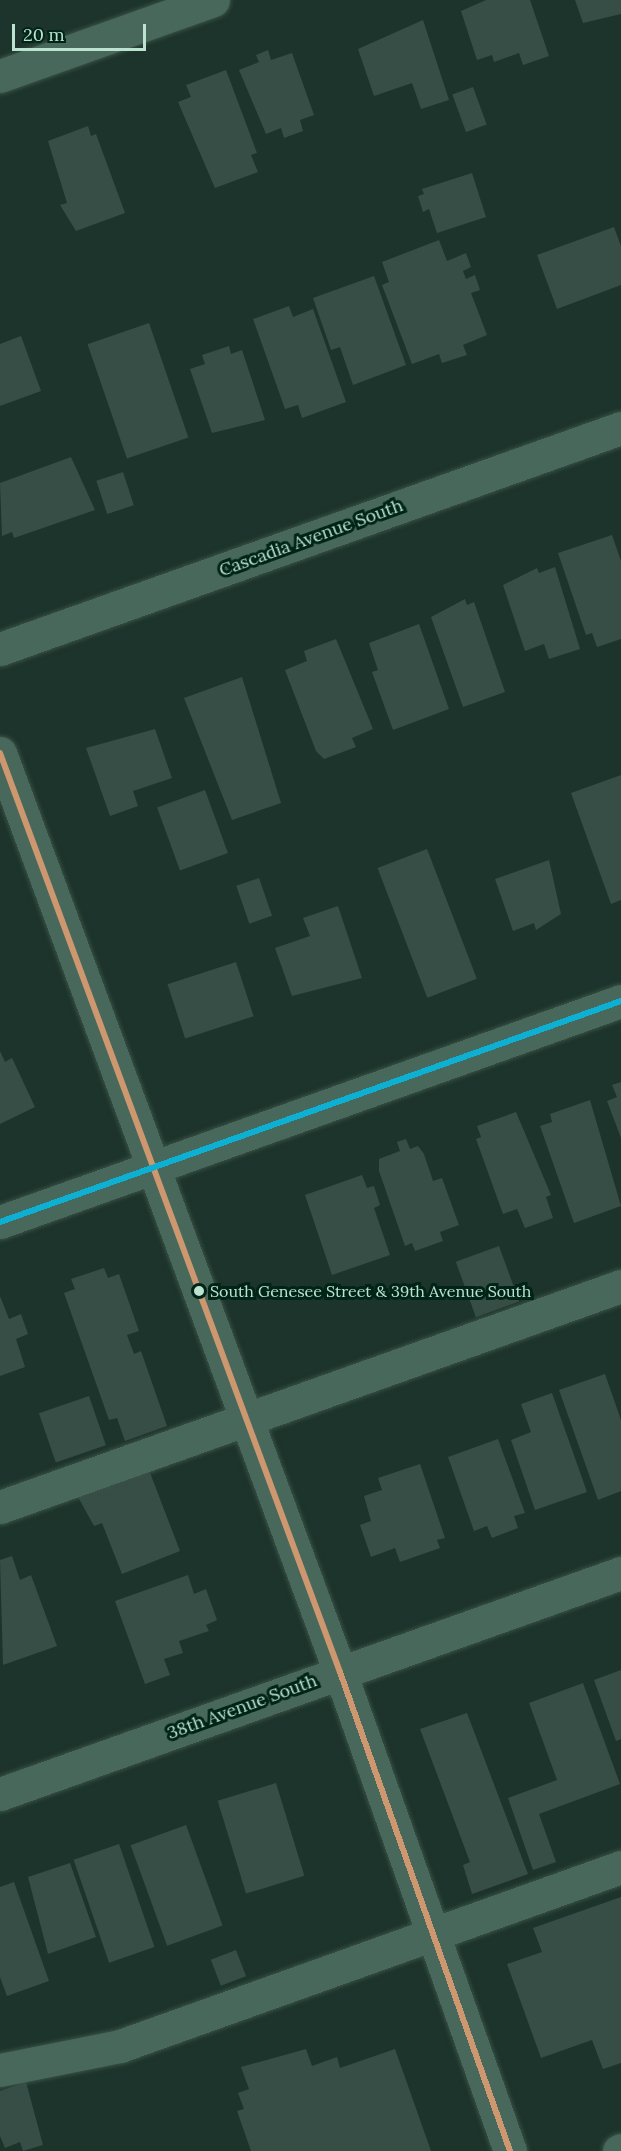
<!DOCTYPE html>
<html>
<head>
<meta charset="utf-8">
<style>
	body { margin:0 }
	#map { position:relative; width:621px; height:2151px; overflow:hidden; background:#1c342b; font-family:Lora,serif }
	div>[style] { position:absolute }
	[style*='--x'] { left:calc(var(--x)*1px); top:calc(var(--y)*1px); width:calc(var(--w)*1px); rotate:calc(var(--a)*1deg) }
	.building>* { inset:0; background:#374e47; transform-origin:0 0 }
	.roads { filter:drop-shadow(0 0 2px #3a5046) drop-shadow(0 0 2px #3a5046) }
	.minor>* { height:33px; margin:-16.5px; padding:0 16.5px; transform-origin:16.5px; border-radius:16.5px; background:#47685b }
	.bus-1>* { height:6px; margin:-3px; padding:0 3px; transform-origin:3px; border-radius:3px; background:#cd976f }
	.bus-2>* { height:6px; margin:-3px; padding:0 3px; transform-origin:3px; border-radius:3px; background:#0dafd3 }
	.dots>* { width:16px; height:16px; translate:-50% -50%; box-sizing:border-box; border:3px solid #002417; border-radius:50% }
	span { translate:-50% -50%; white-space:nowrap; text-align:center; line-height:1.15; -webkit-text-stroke:6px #002417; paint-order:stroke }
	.bus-label { font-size:16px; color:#bbe3cf }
	.left { translate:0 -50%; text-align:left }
	.street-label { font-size:18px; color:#bbe3cf }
	.scale { position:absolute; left:12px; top:24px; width:134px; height:27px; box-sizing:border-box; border:3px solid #bbe3cf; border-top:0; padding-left:8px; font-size:18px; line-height:21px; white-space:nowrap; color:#bbe3cf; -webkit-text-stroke:4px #002417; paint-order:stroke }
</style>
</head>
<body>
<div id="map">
	<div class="building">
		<div style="clip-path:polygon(486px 0,530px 0,549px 56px,523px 65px,519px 53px,494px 62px,492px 55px,477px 60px,461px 11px)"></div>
		<div style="clip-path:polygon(575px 0,621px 0,621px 14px,583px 23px)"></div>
		<div style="clip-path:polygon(423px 20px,449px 100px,421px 109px,412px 83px,374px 96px,358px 49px)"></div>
		<div style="clip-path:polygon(268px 50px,271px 60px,292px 53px,314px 115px,300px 120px,303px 131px,284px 138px,281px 128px,266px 134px,239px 70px,259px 62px,256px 55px)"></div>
		<div style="clip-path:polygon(226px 70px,257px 153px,251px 155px,258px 172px,215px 188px,178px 102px,191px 97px,186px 85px)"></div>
		<div style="left:473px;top:87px;width:40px;height:22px;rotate:70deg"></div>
		<div style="clip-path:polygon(88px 126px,91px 136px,96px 134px,125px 213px,76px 231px,60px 205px,67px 203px,48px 141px)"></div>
		<div style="clip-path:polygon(472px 173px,486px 217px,437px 233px,429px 209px,423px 212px,418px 196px,424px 194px,422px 189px)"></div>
		<div style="clip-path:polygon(614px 227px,621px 246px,621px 285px,557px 309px,537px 255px)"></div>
		<div style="clip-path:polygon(439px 240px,447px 261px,466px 253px,471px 267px,463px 271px,466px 279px,475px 275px,480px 290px,471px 293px,487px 335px,463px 345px,467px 355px,442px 363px,439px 354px,412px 364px,382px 285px,389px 282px,382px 262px)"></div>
		<div style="clip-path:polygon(374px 276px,406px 365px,353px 385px,340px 347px,331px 350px,313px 298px)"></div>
		<div style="clip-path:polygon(289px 306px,293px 317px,313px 309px,346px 402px,302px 418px,298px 405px,285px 409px,253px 319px)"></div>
		<div style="left:149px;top:323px;width:121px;height:65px;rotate:71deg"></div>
		<div style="clip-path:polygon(21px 336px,41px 391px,0 406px,0 344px)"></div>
		<div style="clip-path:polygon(229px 346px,231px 354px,242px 350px,265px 420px,212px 433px,190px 369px,205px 364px,202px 355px)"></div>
		<div style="clip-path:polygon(71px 457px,95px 510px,14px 538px,12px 532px,2px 536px,0 483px)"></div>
		<div style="left:123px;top:472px;width:35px;height:28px;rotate:72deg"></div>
		<div style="clip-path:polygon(612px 535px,621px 561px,621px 639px,597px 647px,592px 633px,586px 635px,558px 553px)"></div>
		<div style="clip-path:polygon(555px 567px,580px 649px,549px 659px,544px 644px,525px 651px,503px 585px,537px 568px,539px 573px)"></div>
		<div style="clip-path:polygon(465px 599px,467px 605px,474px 602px,505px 692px,463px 707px,431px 617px)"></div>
		<div style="clip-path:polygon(419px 624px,449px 709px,393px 730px,372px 672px,378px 670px,369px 643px)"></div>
		<div style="clip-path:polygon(336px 639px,373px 729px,352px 738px,356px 747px,324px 759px,316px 751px,285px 670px,307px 661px,304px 651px)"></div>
		<div style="clip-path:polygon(242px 677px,281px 803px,232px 820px,184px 698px)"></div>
		<div style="clip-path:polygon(155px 729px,172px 778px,133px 791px,138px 806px,110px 816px,86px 748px)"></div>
		<div style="clip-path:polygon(621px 775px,621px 900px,611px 904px,571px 793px)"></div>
		<div style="left:205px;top:790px;width:67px;height:51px;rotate:70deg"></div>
		<div style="left:427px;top:849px;width:139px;height:53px;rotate:69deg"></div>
		<div style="clip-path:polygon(549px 860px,561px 914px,536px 930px,534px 923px,513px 931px,495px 879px)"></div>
		<div style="left:259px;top:878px;width:40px;height:24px;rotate:71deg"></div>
		<div style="clip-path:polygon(338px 906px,362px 978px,292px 996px,275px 948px,310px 936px,303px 918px)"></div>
		<div style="left:236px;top:962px;width:57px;height:72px;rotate:72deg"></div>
		<div style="clip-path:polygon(0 1051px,5px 1062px,12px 1058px,35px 1107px,0 1124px)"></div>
		<div style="clip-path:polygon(621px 1082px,621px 1138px,607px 1101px,617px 1097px,612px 1085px)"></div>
		<div style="clip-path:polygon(590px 1100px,621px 1206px,574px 1223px,540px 1126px,552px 1122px,550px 1114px)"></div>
		<div style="clip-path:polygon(516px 1112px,551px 1195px,546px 1197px,553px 1218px,525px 1228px,517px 1209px,503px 1214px,476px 1139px,481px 1137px,477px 1126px)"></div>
		<div style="clip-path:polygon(406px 1139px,410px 1149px,418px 1146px,424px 1154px,433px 1181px,442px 1178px,459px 1225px,440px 1232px,443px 1241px,415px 1251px,412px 1243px,405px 1246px,379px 1171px,379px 1159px,400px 1151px,397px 1142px)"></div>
		<div style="clip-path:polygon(362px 1175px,367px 1188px,374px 1186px,380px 1205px,374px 1208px,390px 1255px,332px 1275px,305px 1195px)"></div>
		<div style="left:499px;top:1246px;width:59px;height:46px;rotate:70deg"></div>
		<div style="clip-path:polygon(104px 1268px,108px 1278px,119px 1274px,139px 1331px,127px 1335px,134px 1354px,141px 1351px,167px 1426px,125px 1441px,117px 1418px,109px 1420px,64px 1293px,75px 1289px,71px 1279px)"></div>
		<div style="clip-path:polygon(0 1296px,9px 1319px,21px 1314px,28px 1334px,16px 1339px,25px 1367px,0 1376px)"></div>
		<div style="clip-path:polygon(605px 1374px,621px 1420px,621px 1491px,598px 1500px,559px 1390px)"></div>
		<div style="clip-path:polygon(552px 1393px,587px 1492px,535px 1510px,511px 1440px,531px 1432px,521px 1404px)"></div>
		<div style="left:89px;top:1396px;width:52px;height:53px;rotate:71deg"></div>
		<div style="clip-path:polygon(498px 1439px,525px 1513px,514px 1516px,518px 1528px,492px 1538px,487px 1526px,474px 1531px,448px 1457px)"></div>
		<div style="clip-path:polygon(420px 1464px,445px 1538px,437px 1540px,440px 1548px,400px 1562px,395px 1548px,371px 1557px,360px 1525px,371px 1521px,364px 1496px,382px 1490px,378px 1478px)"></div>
		<div style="clip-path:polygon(149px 1470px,180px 1551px,122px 1574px,102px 1523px,94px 1526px,78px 1497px)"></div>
		<div style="clip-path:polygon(12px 1556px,20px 1580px,31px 1575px,57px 1646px,3px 1665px,0 1560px)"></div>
		<div style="clip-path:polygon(188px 1575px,194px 1594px,206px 1589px,217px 1620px,206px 1625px,209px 1631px,179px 1641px,183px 1653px,164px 1659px,170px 1675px,145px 1684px,115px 1601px)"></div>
		<div style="clip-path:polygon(621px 1670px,621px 1739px,616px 1741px,594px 1680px)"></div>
		<div style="clip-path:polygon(583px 1683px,620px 1784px,539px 1814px,556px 1862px,533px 1870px,508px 1798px,557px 1780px,529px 1703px)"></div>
		<div style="clip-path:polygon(467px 1713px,528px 1874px,472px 1894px,463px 1865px,470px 1862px,420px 1729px)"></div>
		<div style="left:276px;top:1783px;width:97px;height:61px;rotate:73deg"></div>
		<div style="left:186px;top:1825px;width:107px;height:59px;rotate:70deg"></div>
		<div style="left:119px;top:1844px;width:109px;height:48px;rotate:71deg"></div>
		<div style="clip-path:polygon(70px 1863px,96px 1937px,48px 1954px,28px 1877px)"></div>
		<div style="clip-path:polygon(14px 1882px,49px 1981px,7px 1996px,0 1977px,0 1887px)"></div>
		<div style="clip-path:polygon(621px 1897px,621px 2063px,603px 2069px,592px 2040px,541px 2058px,507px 1964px,542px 1952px,533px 1928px)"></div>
		<div style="left:236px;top:1950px;width:28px;height:27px;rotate:69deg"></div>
		<div style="clip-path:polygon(306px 2049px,312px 2066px,337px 2057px,340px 2068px,395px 2049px,431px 2151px,251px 2151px,237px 2111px,244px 2109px,238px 2093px,249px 2089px,241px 2067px)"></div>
		<div style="clip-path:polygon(26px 2082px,43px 2145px,23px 2151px,20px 2142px,5px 2148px,0 2136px,0 2091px)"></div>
	</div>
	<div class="roads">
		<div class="minor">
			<div style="--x:0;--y:76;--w:226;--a:-19.6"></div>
			<div style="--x:0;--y:649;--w:659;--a:-19.59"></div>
			<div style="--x:0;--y:753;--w:980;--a:69.7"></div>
			<div style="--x:340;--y:1672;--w:508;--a:70.46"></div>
			<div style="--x:0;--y:1222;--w:659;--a:-19.59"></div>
			<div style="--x:0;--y:1507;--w:659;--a:-19.59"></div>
			<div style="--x:0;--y:1794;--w:659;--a:-19.59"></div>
			<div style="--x:0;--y:2070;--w:122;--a:-11.3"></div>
			<div style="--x:120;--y:2046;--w:532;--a:-19.66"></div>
			<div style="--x:619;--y:2151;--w:2;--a:-27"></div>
		</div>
	</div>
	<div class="bus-1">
		<div style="--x:0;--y:753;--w:980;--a:69.7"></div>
		<div style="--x:340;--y:1672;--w:508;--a:70.46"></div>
	</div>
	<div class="bus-2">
		<div style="--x:0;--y:1222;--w:659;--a:-19.59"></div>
	</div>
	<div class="dots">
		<div style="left:199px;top:1291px;background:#bbe3cf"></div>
	</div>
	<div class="bus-label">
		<span class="left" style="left:210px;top:1291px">South Genesee Street &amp; 39th Avenue South</span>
	</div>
	<div class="street-label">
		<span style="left:311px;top:538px;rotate:-20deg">Cascadia Avenue South</span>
		<span style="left:242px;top:1707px;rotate:-20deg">38th Avenue South</span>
	</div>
	<div class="scale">20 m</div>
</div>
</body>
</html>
